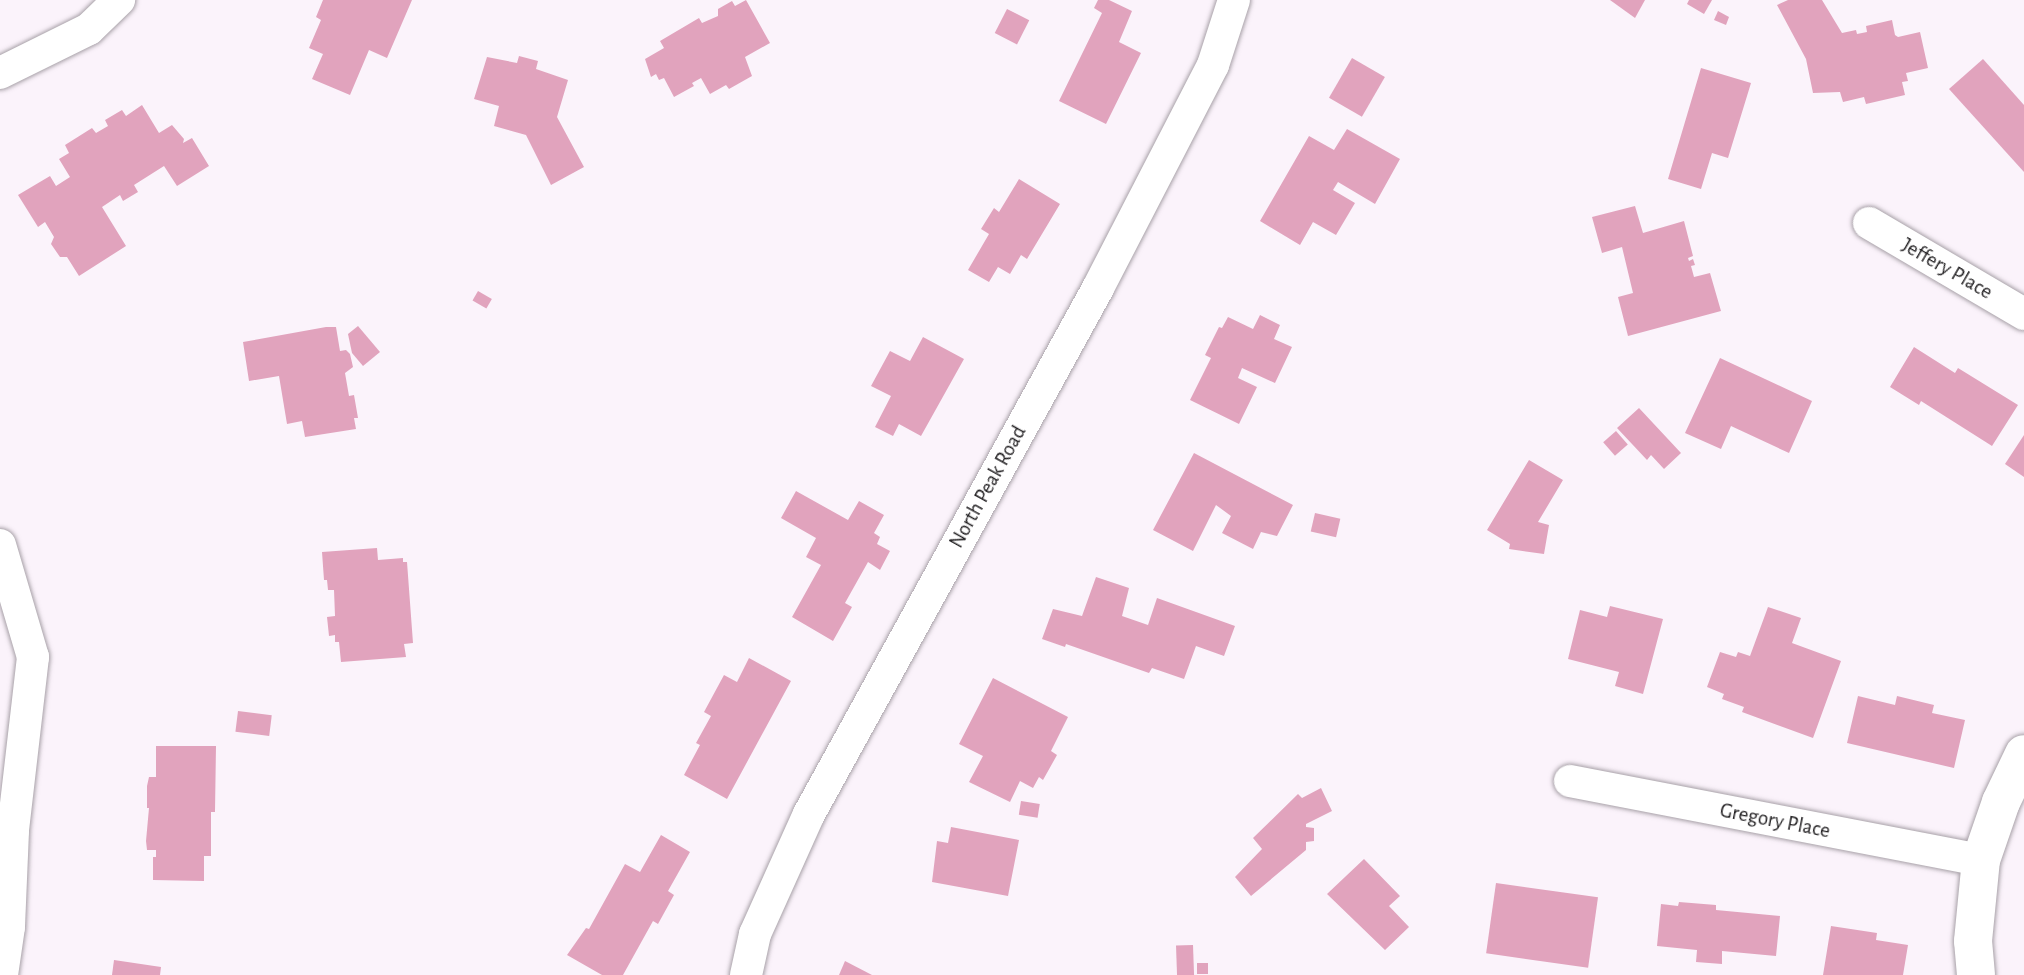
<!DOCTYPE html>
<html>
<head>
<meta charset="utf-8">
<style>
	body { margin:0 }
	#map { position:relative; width:2024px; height:975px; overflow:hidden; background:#fbf3fb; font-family:"Alegreya Sans",sans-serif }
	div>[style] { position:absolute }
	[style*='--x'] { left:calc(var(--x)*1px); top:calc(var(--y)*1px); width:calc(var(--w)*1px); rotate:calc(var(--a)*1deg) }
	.building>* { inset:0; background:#e1a3bd; transform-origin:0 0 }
	.roads { filter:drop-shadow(0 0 2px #a8a1a8) drop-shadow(0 0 2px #a8a1a8) }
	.minor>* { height:32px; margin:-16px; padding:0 16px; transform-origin:16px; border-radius:16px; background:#fff }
	.tertiary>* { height:38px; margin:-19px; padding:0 19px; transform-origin:19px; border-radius:19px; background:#fff }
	span { translate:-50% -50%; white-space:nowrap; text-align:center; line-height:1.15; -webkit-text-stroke:6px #fff; paint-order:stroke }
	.street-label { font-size:21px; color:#201e20 }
</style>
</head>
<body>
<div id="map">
	<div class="building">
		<div style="clip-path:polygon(323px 0,412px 0,387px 58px,369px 50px,350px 95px,312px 79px,323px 54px,309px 48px,321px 20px,316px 17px)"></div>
		<div style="clip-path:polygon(746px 0,770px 43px,745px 57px,752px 76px,729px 89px,726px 85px,710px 94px,701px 78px,692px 83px,694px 86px,674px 97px,664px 78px,659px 80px,656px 74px,651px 77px,645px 59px,664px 48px,660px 41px,699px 18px,702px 23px,718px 16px,718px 9px,732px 1px,735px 6px)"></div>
		<div style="clip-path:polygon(1098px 0,1109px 0,1132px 11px,1119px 42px,1141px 53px,1106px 124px,1059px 101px,1102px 13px,1094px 8px)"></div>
		<div style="clip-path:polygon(1610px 0,1645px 0,1635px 18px)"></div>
		<div style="clip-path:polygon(1689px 0,1712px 0,1704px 14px,1687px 4px)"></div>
		<div style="clip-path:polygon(1788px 0,1822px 0,1842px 33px,1856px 30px,1857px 34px,1867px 32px,1866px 26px,1892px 20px,1895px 35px,1898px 37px,1920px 32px,1928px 68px,1906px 73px,1908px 81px,1902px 82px,1905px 95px,1866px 104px,1864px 97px,1843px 102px,1840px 92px,1813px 93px,1806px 59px,1777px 5px)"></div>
		<div style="left:1007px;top:9px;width:25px;height:27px;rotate:27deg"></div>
		<div style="clip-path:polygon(1718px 11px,1729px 17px,1726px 25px,1714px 20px)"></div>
		<div style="clip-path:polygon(519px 56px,538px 61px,536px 69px,568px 80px,557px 117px,584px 167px,551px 185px,526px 135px,494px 126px,499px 106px,474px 99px,487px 57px,517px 63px)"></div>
		<div style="left:1352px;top:58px;width:38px;height:46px;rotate:30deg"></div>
		<div style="clip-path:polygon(1983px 59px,2024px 105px,2024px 172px,1949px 89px)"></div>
		<div style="clip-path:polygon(1701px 68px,1751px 83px,1728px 158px,1712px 153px,1701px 189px,1668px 179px)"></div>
		<div style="clip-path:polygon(142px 105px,159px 133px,172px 125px,184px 139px,183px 143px,192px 138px,209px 166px,177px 186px,164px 166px,134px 185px,138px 192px,123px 201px,120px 195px,102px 207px,126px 246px,79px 276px,67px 257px,60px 257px,51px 244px,54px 237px,45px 222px,38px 227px,18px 195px,50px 176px,56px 186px,70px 177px,59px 159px,69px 153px,65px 145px,92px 128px,96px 133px,108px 126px,105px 120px,122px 110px,126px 116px)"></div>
		<div style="clip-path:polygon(1347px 129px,1400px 159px,1375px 204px,1338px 182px,1333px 190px,1355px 203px,1336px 235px,1313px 222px,1300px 245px,1260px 221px,1309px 136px,1334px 150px)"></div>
		<div style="clip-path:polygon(1019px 179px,1060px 204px,1027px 259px,1021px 255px,1010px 274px,998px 267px,989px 282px,968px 270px,989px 234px,981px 229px,994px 208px,999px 212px)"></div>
		<div style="clip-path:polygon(1635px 206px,1643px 233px,1684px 221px,1693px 256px,1688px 258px,1689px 261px,1693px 259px,1695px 265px,1691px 266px,1694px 277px,1710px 273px,1721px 311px,1628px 336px,1618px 297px,1633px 293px,1622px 247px,1602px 253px,1592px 217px)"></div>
		<div style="left:478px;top:291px;width:16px;height:11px;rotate:30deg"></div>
		<div style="clip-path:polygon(1260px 315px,1280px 325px,1274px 339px,1292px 347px,1275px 383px,1242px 368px,1238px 378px,1257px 387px,1239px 424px,1190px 400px,1211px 358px,1205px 355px,1219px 327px,1222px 328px,1228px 317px,1253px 329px)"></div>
		<div style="clip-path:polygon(358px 326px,380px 352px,363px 366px,352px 353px,348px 334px)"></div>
		<div style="clip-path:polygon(326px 327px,336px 327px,340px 351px,346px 350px,350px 354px,353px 367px,345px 373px,349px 396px,354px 395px,358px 418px,354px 418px,356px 429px,305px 437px,302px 421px,287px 424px,279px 376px,249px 381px,243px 342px)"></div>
		<div style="clip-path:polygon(923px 337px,964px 359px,921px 436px,899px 424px,893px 436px,875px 427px,891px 396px,871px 386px,890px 351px,910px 361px)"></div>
		<div style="clip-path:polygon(1914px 347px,1955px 373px,1958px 368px,2018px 405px,1992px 446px,1921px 401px,1919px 405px,1890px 387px)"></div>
		<div style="clip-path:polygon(1720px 358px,1812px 401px,1789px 453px,1731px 426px,1721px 449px,1685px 433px)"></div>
		<div style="clip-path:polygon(1639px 408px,1681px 453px,1664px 469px,1651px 455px,1647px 460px,1617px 428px)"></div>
		<div style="left:1616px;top:431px;width:18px;height:17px;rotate:49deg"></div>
		<div style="clip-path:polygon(2024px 435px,2024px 477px,2005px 464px)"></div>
		<div style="clip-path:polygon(1194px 453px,1293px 505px,1277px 536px,1261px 532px,1253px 549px,1222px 533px,1231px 516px,1216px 505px,1193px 551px,1153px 530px)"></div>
		<div style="clip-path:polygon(1529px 460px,1563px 480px,1538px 522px,1549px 525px,1544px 554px,1509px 549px,1510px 544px,1487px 530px)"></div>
		<div style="clip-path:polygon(796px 491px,848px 520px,859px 501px,884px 515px,874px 533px,880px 537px,877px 544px,890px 551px,880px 570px,868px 562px,845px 603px,852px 607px,833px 641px,792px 617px,821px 565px,806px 557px,816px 538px,781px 518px)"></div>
		<div style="left:1315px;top:513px;width:26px;height:19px;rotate:13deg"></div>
		<div style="clip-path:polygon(377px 548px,378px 560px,403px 558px,403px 562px,407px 562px,413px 643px,404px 644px,406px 657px,341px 662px,339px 642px,335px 642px,335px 635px,329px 636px,327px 617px,335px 616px,334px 590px,328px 590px,327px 580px,324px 580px,322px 552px)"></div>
		<div style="clip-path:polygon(1096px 577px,1129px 588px,1122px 616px,1148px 625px,1157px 598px,1235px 626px,1224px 656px,1196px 646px,1184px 679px,1152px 668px,1149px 673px,1066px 644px,1065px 647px,1042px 639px,1053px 609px,1082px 616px)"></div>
		<div style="clip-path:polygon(1610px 606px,1663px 619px,1643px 694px,1615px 686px,1619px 672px,1568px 659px,1580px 610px,1607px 617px)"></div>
		<div style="clip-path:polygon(1768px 607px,1801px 618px,1792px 643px,1841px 661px,1813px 738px,1742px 712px,1744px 707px,1722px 699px,1724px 694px,1707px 687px,1720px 652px,1736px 657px,1738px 652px,1750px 656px)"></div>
		<div style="clip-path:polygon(749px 658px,791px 681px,727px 799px,684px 775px,700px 745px,696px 743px,711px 716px,704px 712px,724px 675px,737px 682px)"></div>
		<div style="clip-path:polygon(993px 678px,1068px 717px,1051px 751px,1057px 755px,1043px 780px,1039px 777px,1033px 788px,1020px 781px,1010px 802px,969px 782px,983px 756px,959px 744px)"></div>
		<div style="clip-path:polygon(1858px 696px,1895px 705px,1897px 696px,1934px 705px,1932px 713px,1965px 720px,1954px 768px,1847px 743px)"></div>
		<div style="left:238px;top:711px;width:34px;height:21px;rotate:7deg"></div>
		<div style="clip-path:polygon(156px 746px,216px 746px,215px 812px,211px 812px,211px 856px,204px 856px,204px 881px,153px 880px,153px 857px,156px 857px,156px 850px,147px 850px,146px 841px,149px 808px,147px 808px,147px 786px,149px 777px,156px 777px)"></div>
		<div style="clip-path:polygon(1321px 788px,1332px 811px,1306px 824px,1306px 827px,1314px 828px,1314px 841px,1306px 842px,1306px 850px,1251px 896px,1235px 877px,1262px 849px,1253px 838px,1298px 794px,1302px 798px)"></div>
		<div style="left:1021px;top:801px;width:19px;height:14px;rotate:9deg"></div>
		<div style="clip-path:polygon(951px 827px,1019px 840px,1008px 896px,932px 882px,937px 841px,948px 843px)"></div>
		<div style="clip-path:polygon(661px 835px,690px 852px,668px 891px,674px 895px,658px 924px,653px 921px,623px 975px,602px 975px,567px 955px,586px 928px,589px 929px,625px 864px,640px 872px)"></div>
		<div style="clip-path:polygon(1364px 859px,1400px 896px,1389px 906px,1409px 927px,1385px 950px,1327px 894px)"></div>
		<div style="left:1496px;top:883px;width:103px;height:71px;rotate:8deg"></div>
		<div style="clip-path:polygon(1679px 902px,1716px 905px,1716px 910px,1780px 916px,1776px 956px,1722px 951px,1722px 964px,1696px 962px,1697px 950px,1657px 946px,1661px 904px,1678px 906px)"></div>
		<div style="clip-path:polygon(1831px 926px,1877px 933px,1876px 940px,1908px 945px,1903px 975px,1823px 975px)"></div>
		<div style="left:1193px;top:945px;width:30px;height:17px;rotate:88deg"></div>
		<div style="clip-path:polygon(114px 960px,161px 967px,160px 975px,112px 975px)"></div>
		<div style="clip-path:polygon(845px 961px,872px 975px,839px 975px)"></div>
		<div style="left:1197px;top:963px;width:11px;height:11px"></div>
	</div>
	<div class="roads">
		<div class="minor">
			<div style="--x:0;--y:73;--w:99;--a:-26.3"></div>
			<div style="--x:89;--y:29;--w:42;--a:-44"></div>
			<div style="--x:1869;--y:223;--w:180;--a:30.4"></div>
			<div style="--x:0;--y:545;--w:117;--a:73.6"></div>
			<div style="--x:33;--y:657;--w:175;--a:96.6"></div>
			<div style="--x:13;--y:831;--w:96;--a:92.4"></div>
			<div style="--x:9;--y:927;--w:49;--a:98.3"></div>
			<div style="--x:1570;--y:781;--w:419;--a:10.9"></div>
			<div style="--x:746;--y:975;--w:42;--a:-77.6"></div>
			<div style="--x:755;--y:934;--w:132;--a:-65.8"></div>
			<div style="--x:809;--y:814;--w:600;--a:-61.21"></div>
			<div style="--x:1098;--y:288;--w:251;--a:-62.7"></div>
			<div style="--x:1213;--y:65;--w:68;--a:-72.1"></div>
		</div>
		<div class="tertiary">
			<div style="--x:1976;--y:975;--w:34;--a:-95"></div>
			<div style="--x:1973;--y:941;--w:81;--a:-84.4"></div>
			<div style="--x:1981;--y:860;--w:61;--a:-71"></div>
			<div style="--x:2001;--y:802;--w:53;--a:-64.4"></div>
		</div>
	</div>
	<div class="street-label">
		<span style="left:1947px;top:269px;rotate:30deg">Jeffery Place</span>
		<span style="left:988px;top:487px;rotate:-61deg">North Peak Road</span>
		<span style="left:1775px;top:821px;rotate:11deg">Gregory Place</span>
	</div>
</div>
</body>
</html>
